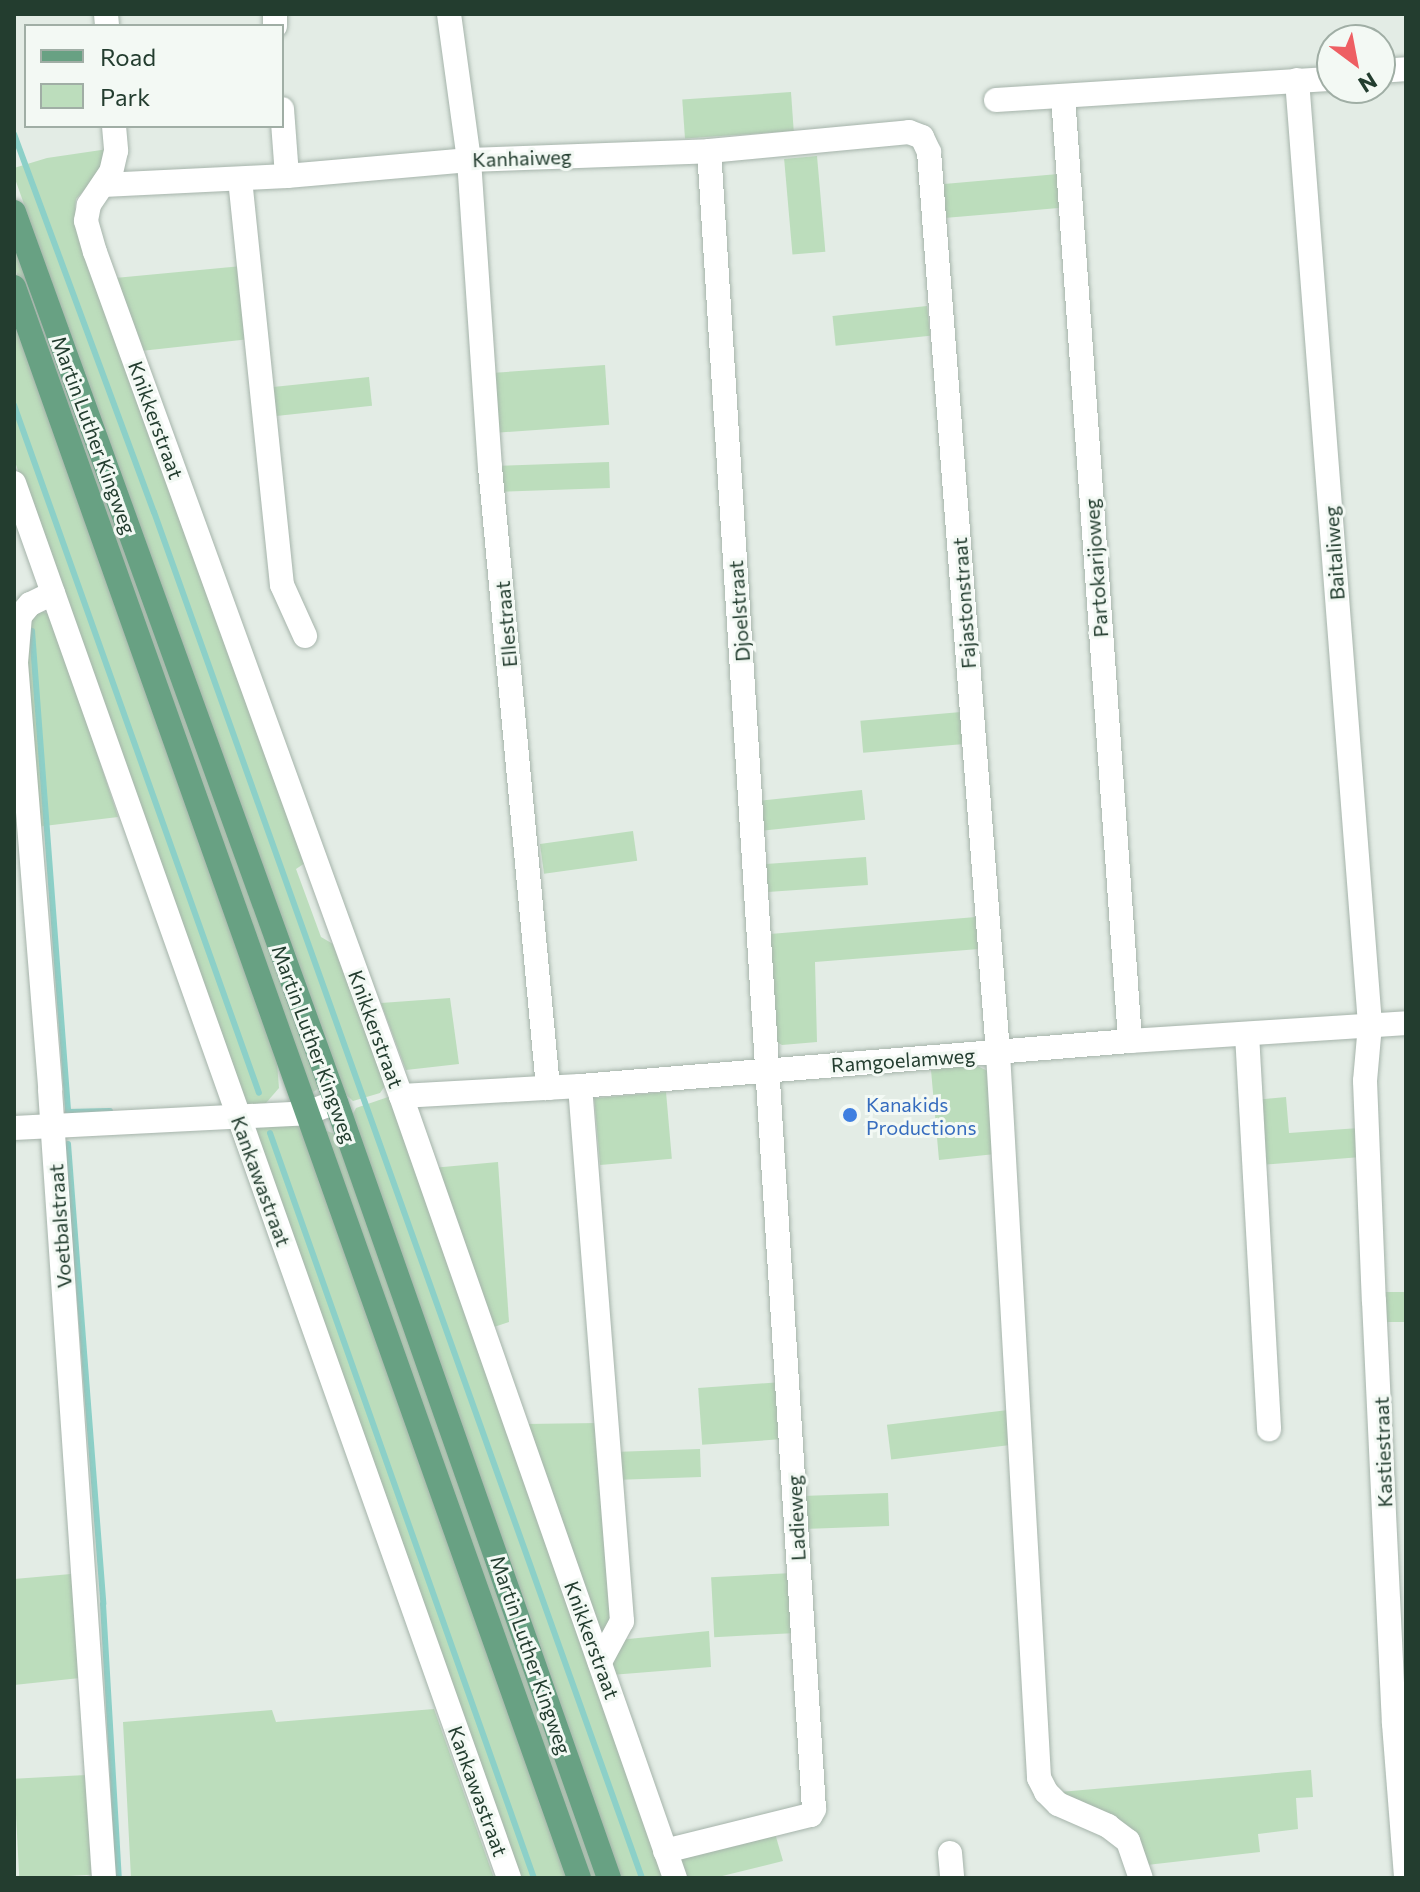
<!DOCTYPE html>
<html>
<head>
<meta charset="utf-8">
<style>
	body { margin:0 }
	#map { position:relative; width:1420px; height:1892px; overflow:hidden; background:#e3ece5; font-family:Commissioner,sans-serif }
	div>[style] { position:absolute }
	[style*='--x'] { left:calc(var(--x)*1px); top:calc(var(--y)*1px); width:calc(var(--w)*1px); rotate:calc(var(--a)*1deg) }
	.green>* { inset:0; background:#bcddbc; transform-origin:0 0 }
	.stream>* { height:6px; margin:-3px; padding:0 3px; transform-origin:3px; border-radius:3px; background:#8cd0c8 }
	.roads { filter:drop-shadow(0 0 2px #a6b4ab) drop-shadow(0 0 2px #a6b4ab) }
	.street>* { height:24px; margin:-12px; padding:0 12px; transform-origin:12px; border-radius:12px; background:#fff }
	.primary>* { height:24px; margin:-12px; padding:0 12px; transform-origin:12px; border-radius:12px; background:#68a183 }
	.dots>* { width:22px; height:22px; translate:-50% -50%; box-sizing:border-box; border:4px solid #f3f9f4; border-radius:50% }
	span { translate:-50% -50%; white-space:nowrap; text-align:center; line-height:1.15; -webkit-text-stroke:6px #f3f9f4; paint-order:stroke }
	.street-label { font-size:20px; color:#233d2f }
	.shop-label { font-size:20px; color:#366cbe }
	.left { translate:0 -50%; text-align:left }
	.frame { position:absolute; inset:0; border:16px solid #233d2f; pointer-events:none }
	.legend { position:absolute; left:24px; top:24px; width:260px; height:104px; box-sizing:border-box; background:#f3f9f4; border:2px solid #a0aea5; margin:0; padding:10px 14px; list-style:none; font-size:24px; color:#233d2f }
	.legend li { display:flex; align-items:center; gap:16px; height:40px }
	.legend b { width:40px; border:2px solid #a0aea5 }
	.north { position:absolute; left:1316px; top:24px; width:80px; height:80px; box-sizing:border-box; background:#f3f9f4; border:2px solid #a0aea5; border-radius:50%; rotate:148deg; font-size:22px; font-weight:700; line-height:32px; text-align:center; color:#233d2f }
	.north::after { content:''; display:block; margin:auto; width:28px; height:36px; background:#ee5f63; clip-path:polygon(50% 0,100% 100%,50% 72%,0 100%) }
</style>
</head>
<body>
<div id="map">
	<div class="green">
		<div style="left:791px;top:92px;width:39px;height:109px;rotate:86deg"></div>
		<div style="clip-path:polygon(108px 149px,99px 174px,76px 199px,75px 208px,305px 863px,296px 869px,321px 937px,333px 944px,385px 1086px,380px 1093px,353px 1101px,338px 1087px,14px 176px,14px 168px,47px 158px)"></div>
		<div style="left:817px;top:156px;width:96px;height:33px;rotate:85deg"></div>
		<div style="left:1058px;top:174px;width:34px;height:123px;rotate:85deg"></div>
		<div style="clip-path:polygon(14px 229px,320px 1086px,315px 1091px,312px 1092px,14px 266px)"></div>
		<div style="clip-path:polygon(242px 266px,250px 339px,141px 351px,115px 278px)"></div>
		<div style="left:927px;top:306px;width:30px;height:95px;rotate:84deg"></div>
		<div style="clip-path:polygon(14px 322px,277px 1063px,279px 1088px,266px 1103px,248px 1105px,238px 1098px,14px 459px)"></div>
		<div style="left:605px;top:365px;width:60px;height:114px;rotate:86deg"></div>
		<div style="left:369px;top:377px;width:29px;height:101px;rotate:84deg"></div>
		<div style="left:609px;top:462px;width:26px;height:111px;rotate:88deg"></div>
		<div style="clip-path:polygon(39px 610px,51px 615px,54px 623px,118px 817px,36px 827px,23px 639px,28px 617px)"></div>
		<div style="left:961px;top:712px;width:32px;height:101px;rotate:85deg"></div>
		<div style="left:862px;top:790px;width:30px;height:104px;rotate:84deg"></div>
		<div style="left:633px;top:831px;width:30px;height:94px;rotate:82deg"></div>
		<div style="left:866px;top:857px;width:28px;height:104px;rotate:86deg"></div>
		<div style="clip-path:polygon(976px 917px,979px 949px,815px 962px,817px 1042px,782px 1045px,775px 1041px,770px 934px)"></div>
		<div style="clip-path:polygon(450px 998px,459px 1064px,406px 1070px,381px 1003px)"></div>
		<div style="clip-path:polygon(975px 1065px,990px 1072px,995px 1154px,939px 1160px,931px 1070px)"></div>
		<div style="left:666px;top:1092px;width:67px;height:72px;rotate:85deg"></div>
		<div style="clip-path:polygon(391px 1096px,664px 1878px,618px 1878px,352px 1116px,356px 1108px)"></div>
		<div style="clip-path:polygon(1286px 1097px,1289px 1133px,1359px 1128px,1361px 1157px,1261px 1165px,1255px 1100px)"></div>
		<div style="clip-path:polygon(259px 1123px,295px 1124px,306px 1133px,569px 1878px,519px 1878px,253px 1130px)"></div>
		<div style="clip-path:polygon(327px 1131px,335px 1134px,601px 1878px,586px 1878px,324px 1134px)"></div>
		<div style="clip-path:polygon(498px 1162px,509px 1322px,491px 1328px,432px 1168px)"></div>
		<div style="left:1406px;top:1292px;width:30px;height:26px;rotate:90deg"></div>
		<div style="left:783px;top:1382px;width:57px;height:85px;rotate:86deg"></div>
		<div style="left:1008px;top:1410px;width:35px;height:122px;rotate:83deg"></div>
		<div style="clip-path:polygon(599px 1423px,615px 1620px,602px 1638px,525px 1424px)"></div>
		<div style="left:700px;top:1449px;width:28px;height:87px;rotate:88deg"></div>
		<div style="left:888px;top:1493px;width:33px;height:86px;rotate:88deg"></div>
		<div style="left:793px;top:1573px;width:60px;height:82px;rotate:87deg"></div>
		<div style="clip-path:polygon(71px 1574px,80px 1678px,14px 1685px,14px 1579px)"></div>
		<div style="clip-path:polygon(709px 1631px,711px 1667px,611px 1675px,607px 1661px,618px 1640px)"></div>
		<div style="clip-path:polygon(434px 1709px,494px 1878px,131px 1878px,123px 1722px,272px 1710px,276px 1722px)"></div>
		<div style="clip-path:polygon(1311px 1770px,1313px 1797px,1296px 1798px,1298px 1829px,1258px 1834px,1260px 1852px,1147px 1865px,1060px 1792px)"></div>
		<div style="left:86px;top:1775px;width:100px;height:72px;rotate:87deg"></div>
		<div style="clip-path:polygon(774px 1830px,783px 1861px,714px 1878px,684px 1878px,677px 1855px)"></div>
	</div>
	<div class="stream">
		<div style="--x:14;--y:134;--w:403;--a:69.7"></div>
		<div style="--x:154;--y:512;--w:1451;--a:70.34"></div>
		<div style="--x:14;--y:405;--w:730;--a:70.4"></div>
		<div style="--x:32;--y:631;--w:482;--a:85.7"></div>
		<div style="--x:68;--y:1112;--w:42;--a:-1.4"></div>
		<div style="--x:270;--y:1133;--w:790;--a:70.49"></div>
		<div style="--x:68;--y:1144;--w:461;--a:85.6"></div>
		<div style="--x:103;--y:1604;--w:274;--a:86.7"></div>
	</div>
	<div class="roads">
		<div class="street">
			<div style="--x:106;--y:14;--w:12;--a:85"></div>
			<div style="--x:275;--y:14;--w:12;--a:90"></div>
			<div style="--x:449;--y:14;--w:147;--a:82.2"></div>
			<div style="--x:469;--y:160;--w:308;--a:86.1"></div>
			<div style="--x:490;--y:467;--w:624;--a:84.66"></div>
			<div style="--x:1380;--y:71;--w:26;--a:-4"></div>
			<div style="--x:1297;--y:80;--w:948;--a:85.58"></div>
			<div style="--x:1370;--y:1025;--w:56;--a:95.1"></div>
			<div style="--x:1365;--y:1081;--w:220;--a:87.7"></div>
			<div style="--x:1374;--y:1301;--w:423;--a:87.3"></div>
			<div style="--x:1394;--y:1724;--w:154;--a:85.5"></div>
			<div style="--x:1063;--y:96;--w:947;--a:85.94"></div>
			<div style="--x:996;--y:100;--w:337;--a:-3.6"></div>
			<div style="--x:282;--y:109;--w:67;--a:85.7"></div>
			<div style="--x:114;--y:126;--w:25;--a:85"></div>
			<div style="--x:116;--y:151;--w:22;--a:103"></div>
			<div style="--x:111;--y:172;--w:40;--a:124"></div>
			<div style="--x:89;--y:205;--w:16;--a:101"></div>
			<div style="--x:86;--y:221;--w:32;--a:74"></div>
			<div style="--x:95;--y:252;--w:898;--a:70.07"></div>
			<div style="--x:401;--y:1096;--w:829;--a:70.69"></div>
			<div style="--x:240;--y:179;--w:408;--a:84.1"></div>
			<div style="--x:282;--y:585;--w:56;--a:65.7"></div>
			<div style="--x:103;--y:185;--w:184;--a:-2.8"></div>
			<div style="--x:287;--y:176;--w:183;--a:-5"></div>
			<div style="--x:469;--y:160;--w:240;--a:-2.1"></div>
			<div style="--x:709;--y:151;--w:201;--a:-5.4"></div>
			<div style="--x:909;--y:132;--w:14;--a:21"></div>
			<div style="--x:922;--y:137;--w:17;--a:65"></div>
			<div style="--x:929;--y:152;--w:904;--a:85.62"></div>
			<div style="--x:998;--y:1053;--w:726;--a:86.76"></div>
			<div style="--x:1039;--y:1778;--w:16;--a:63"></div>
			<div style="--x:1046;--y:1792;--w:17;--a:45"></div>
			<div style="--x:1058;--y:1804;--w:55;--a:23.7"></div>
			<div style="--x:1108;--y:1826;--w:25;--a:37"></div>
			<div style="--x:1128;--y:1841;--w:39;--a:71"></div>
			<div style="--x:14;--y:483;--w:1480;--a:70.46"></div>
			<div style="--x:53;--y:593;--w:25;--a:154"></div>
			<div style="--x:30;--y:604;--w:16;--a:130"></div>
			<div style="--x:20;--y:616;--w:47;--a:94.9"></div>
			<div style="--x:16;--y:663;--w:428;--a:85.4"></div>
			<div style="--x:50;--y:1090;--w:790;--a:86.08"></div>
			<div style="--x:1247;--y:1034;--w:396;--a:86.8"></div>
			<div style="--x:580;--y:1086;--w:537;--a:85.51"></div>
			<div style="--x:622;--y:1621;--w:47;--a:118.2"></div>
			<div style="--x:401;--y:1096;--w:179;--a:-3.2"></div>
			<div style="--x:580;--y:1086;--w:552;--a:-4.68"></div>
			<div style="--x:1130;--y:1041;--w:277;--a:-3.7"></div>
			<div style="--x:14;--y:1128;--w:293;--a:-2.9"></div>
			<div style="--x:307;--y:1113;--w:31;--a:-21"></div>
			<div style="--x:665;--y:1851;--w:150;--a:-13.9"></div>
			<div style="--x:811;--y:1815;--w:7;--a:-63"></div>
			<div style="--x:814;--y:1809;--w:1661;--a:-93.62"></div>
			<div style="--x:950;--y:1853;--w:25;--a:85"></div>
		</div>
		<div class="primary">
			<div style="--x:14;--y:212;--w:946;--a:70.11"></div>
			<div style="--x:336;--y:1102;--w:823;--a:70.62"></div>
			<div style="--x:14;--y:287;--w:1688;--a:70.45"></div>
		</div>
	</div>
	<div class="dots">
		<div style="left:850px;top:1115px;background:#3f7fe0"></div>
	</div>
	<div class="street-label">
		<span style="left:522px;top:158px;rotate:-2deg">Kanhaiweg</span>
		<span style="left:156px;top:420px;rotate:70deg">Knikkerstraat</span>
		<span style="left:94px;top:435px;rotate:70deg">Martin Luther Kingweg</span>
		<span style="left:1334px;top:553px;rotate:-94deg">Baitaliweg</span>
		<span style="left:1096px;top:568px;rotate:-94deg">Partokarijoweg</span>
		<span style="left:964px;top:603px;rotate:-94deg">Fajastonstraat</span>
		<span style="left:739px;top:611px;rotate:-94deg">Djoelstraat</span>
		<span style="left:506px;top:624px;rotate:-95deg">Ellestraat</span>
		<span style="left:376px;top:1029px;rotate:70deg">Knikkerstraat</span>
		<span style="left:314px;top:1044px;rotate:70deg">Martin Luther Kingweg</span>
		<span style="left:903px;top:1060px;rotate:-4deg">Ramgoelamweg</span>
		<span style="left:261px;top:1181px;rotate:70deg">Kankawastraat</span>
		<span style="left:60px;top:1226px;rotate:-94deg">Voetbalstraat</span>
		<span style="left:1383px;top:1452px;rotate:-92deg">Kastiestraat</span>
		<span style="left:796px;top:1518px;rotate:-93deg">Ladieweg</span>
		<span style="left:592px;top:1640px;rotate:70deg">Knikkerstraat</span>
		<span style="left:531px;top:1655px;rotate:71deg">Martin Luther Kingweg</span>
		<span style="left:478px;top:1791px;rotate:70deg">Kankawastraat</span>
	</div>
	<div class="shop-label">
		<span class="left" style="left:866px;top:1116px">Kanakids<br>Productions</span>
	</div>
	<div class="frame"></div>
	<ul class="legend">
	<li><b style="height:10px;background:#68a183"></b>Road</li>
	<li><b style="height:22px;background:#bcddbc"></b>Park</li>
	</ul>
	<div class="north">N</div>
</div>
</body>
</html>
